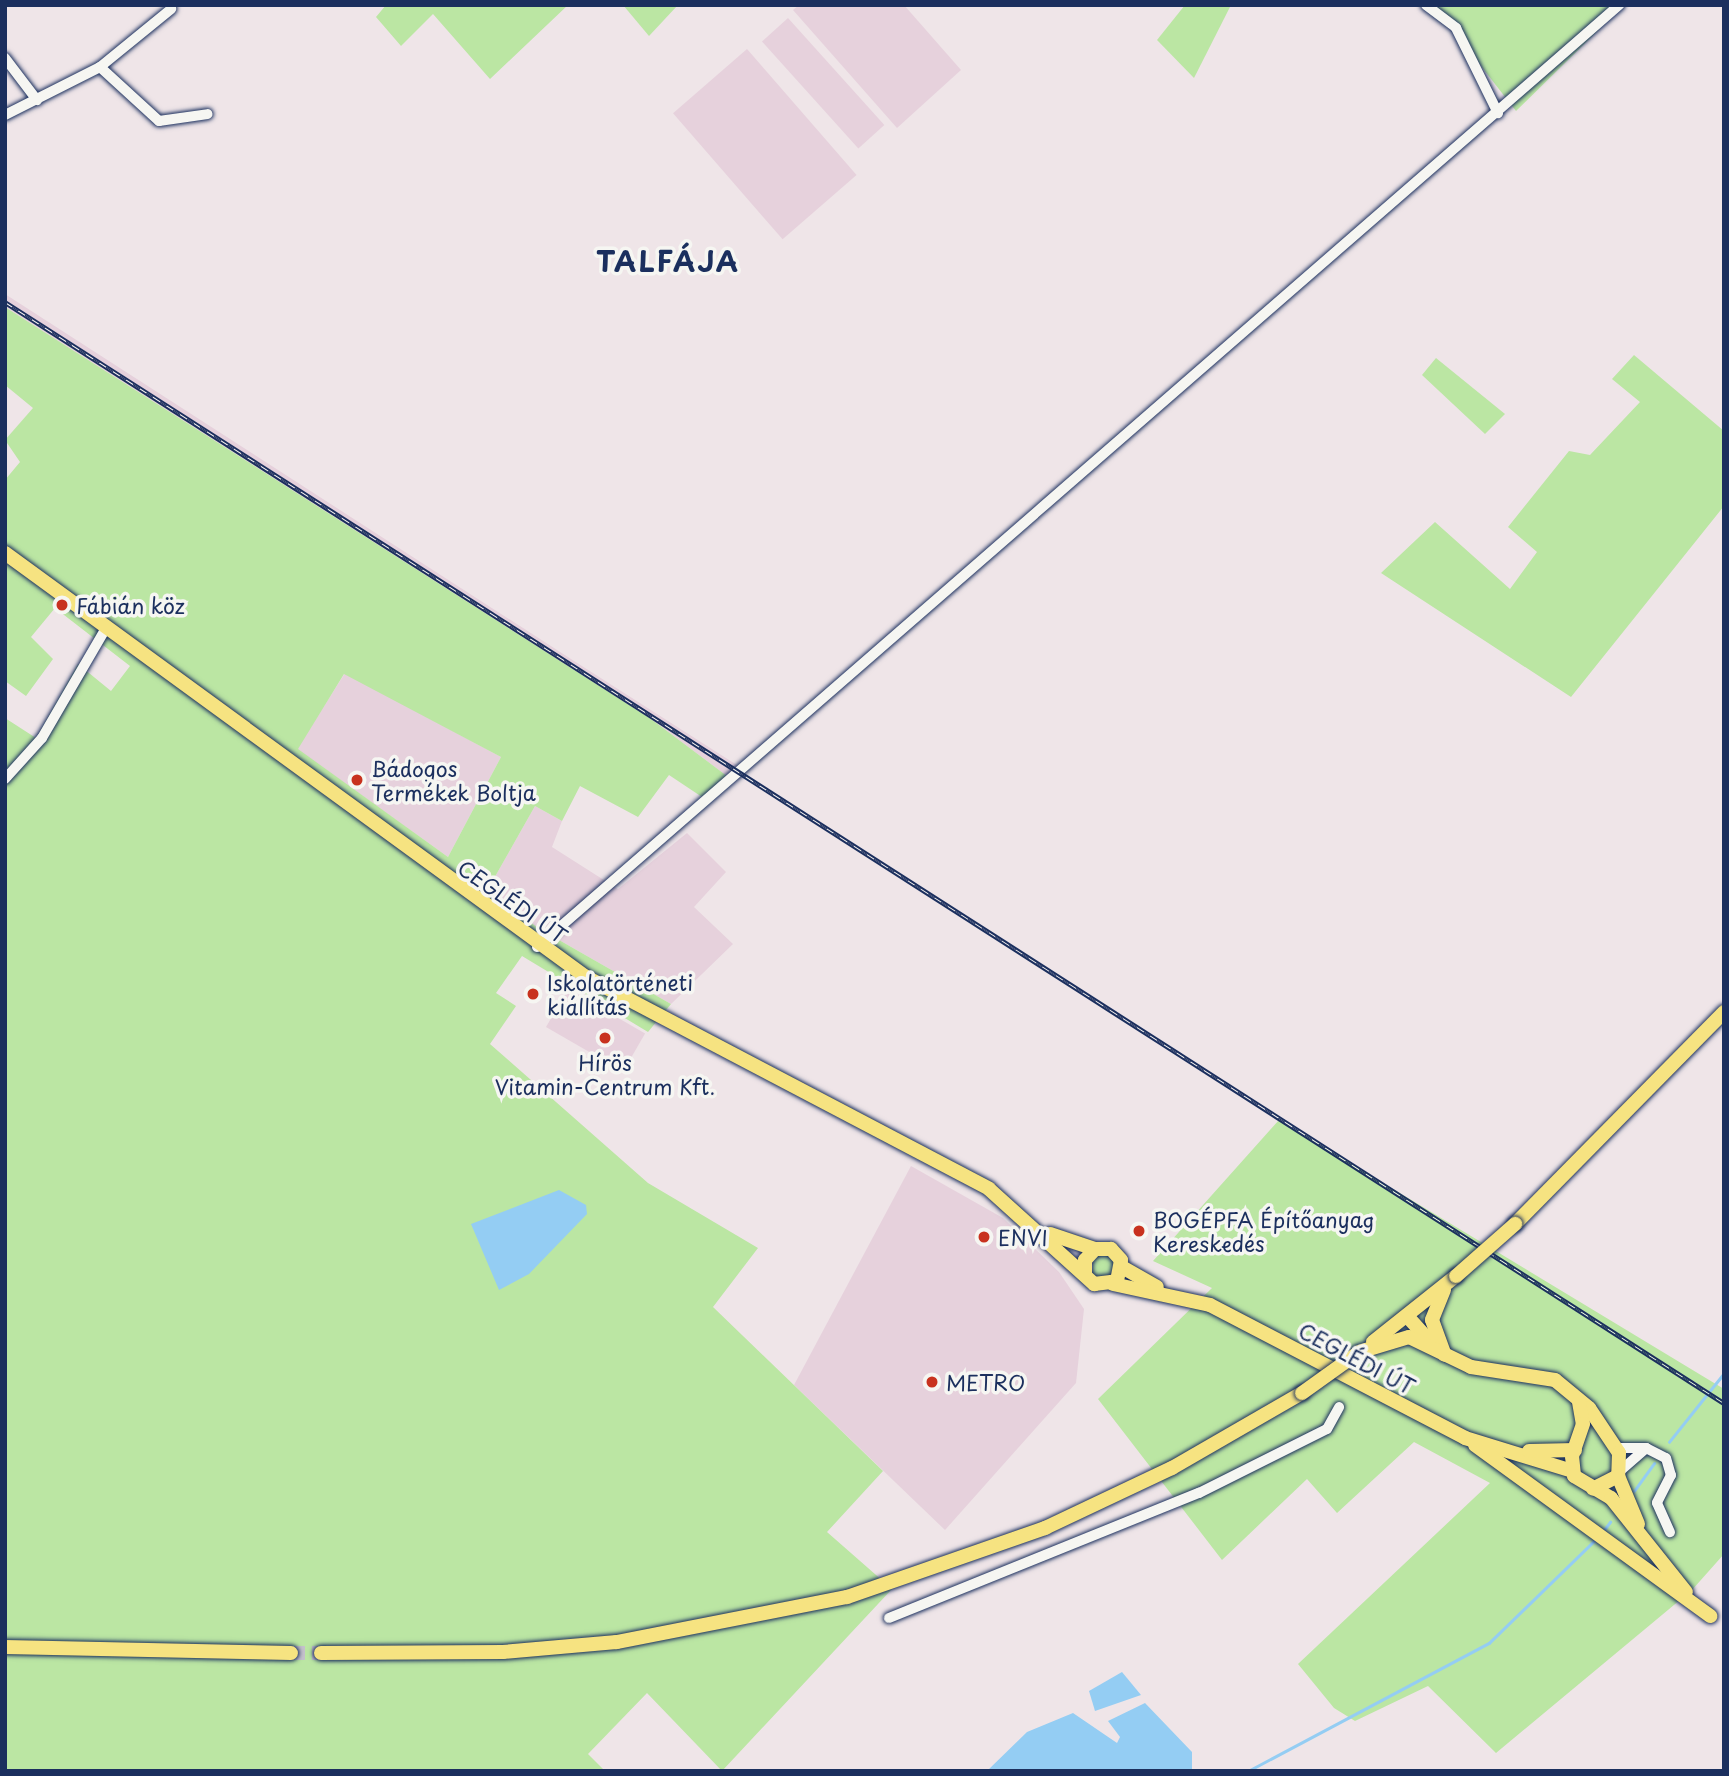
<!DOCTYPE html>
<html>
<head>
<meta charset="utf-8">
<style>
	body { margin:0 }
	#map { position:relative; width:1729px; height:1776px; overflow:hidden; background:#efe5e8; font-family:"Playpen Sans",sans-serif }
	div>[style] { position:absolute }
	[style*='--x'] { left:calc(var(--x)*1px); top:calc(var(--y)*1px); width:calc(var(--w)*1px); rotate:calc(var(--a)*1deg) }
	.built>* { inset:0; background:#e6d1dc; transform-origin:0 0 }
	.green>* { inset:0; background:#bbe6a3 }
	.water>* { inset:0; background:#94cdf3 }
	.stream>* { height:2.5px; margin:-1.25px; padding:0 1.25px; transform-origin:1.25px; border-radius:1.25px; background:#94cdf3 }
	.major-tunnel>* { height:14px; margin-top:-7px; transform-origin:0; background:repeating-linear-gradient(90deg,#c5c1cc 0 14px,transparent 0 21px) }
	.roads { filter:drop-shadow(0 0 2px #1b2f5e) drop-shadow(0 0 2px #1b2f5e) }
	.minor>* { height:10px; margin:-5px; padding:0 5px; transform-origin:5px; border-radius:5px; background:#f6f6f2 }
	.major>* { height:14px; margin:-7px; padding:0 7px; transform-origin:7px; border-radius:7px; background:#f6e381 }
	.rail>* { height:5px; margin-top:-2.5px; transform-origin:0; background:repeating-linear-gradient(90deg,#f6f6f2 0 8px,#1b2f5e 0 16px); box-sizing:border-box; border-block:2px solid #1b2f5e }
	.bridges { filter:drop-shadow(0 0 2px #1b2f5e) drop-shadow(0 0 2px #1b2f5e) }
	.major-bridge>* { height:14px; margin:-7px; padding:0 7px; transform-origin:7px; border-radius:7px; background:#f6e381 }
	.dots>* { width:19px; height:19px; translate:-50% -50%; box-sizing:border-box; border:4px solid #f6f6f2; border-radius:50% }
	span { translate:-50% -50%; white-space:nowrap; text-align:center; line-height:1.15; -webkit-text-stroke:7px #f6f6f2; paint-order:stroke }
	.poi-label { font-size:21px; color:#1b2f5e }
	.left { translate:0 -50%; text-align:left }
	.street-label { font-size:21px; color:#1b2f5e }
	.district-label { font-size:28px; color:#1b2f5e; font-weight:700; letter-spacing:2px }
	.frame { position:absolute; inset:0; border:7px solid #1b2f5e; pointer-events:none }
</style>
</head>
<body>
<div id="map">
	<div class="built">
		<div style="clip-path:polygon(799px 5px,904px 5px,961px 70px,897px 128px,793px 10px)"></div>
		<div style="left:788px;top:18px;width:144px;height:35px;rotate:48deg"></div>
		<div style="left:747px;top:49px;width:167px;height:98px;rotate:49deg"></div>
		<div style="clip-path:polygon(5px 294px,571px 659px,740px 767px,727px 776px,651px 719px,5px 307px)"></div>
		<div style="clip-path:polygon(345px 673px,501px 757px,448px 857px,297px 749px)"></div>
		<div style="clip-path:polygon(535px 806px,562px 821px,552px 847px,618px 889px,687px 833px,726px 872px,694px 907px,733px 944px,671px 1004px,538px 928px,488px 889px)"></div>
		<div style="left:568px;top:989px;width:89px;height:44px;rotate:30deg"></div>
		<div style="clip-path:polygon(911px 1166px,1003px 1218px,1059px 1272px,1084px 1309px,1076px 1383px,945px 1530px,794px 1385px)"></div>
	</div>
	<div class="green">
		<div style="clip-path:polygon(386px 5px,568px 5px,490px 79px,433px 14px,401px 46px,376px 17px)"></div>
		<div style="clip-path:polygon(623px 5px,678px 5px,649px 36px)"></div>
		<div style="clip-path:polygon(1185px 5px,1231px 5px,1194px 78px,1157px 40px)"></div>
		<div style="clip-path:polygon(1426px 5px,1624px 5px,1516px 111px,1435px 7px)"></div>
		<div style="clip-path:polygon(evenodd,5px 307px,651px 719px,727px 776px,702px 797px,669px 775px,638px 817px,580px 786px,562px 821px,535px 806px,488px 889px,538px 928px,671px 1004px,648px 1032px,522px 956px,496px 993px,516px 1006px,490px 1044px,648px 1183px,758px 1248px,713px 1307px,883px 1471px,827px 1532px,892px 1589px,722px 1771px,647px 1693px,588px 1754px,605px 1771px,5px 1771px,5px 718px,36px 738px,78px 664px,111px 691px,130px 666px,55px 608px,31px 637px,53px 659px,26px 696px,5px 681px,5px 480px,20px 462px,5px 440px,33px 408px,5px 385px,5px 307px,344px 674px,501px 757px,448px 857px,298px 749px,344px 674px)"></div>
		<div style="clip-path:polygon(1634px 355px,1724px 431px,1724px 506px,1571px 697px,1381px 573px,1435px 522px,1510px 589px,1537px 552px,1508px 527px,1569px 451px,1590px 455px,1640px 402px,1612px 379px)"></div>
		<div style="clip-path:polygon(1436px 358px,1505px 414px,1485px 434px,1422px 375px)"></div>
		<div style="clip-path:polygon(1279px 1120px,1724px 1389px,1724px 1554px,1692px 1590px,1496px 1753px,1428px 1686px,1355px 1721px,1334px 1708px,1298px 1664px,1490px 1483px,1414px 1442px,1337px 1513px,1307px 1479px,1222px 1560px,1098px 1399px,1212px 1288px,1153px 1261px)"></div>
		<div style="clip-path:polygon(1094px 1254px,1114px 1256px,1115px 1276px,1092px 1277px)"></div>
	</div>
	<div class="water">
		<div style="clip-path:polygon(559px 1190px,586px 1205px,587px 1214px,529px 1274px,499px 1290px,471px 1224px)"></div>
		<div style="clip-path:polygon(1122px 1672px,1141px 1695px,1095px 1711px,1089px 1691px)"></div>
		<div style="clip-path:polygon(1145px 1703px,1192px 1752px,1192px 1771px,987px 1771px,1027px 1732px,1073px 1713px,1117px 1743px,1120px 1737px,1108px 1721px)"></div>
	</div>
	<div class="stream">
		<div style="--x:1669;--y:1442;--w:88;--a:-51.4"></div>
		<div style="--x:1634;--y:1491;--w:34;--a:-54"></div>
		<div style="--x:1604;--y:1530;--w:10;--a:-53"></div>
		<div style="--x:1248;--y:1771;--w:273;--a:-28"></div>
		<div style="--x:1489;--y:1643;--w:151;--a:-44.2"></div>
	</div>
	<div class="major-tunnel">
		<div style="--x:291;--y:1653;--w:30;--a:0"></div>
	</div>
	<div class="roads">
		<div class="minor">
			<div style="--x:1426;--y:5;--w:38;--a:37"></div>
			<div style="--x:1456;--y:28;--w:95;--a:63.7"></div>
			<div style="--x:5;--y:58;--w:53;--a:52.7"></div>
			<div style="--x:100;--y:67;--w:80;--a:42.5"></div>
			<div style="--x:159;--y:121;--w:49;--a:-8.1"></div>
			<div style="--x:5;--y:115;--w:106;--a:-26.8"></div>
			<div style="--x:100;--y:67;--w:92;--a:-39.2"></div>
			<div style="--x:5;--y:779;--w:55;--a:-47.9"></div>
			<div style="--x:42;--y:738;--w:127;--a:-59.8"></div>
			<div style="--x:537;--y:947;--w:1435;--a:-41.04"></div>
			<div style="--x:1616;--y:1448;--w:30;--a:0"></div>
			<div style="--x:1646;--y:1448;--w:22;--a:27"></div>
			<div style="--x:1666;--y:1458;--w:18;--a:74"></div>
			<div style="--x:1671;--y:1475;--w:31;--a:117"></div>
			<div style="--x:1657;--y:1503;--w:32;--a:66"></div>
			<div style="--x:1620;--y:1471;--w:35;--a:-41"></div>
			<div style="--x:889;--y:1618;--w:334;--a:-22"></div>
			<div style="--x:1199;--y:1493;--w:143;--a:-26.6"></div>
			<div style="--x:1327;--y:1429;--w:25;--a:-61"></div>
		</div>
		<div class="major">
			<div style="--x:5;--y:553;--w:719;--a:36.12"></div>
			<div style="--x:586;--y:977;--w:455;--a:27.7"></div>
			<div style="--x:989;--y:1189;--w:142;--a:42.1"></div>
			<div style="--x:1094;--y:1284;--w:23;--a:-7"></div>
			<div style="--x:1117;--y:1281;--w:21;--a:-79"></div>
			<div style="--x:1121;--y:1260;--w:15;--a:-132"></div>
			<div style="--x:1111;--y:1249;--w:16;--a:180"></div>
			<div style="--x:1095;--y:1249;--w:15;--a:132"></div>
			<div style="--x:1085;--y:1260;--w:14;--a:90"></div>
			<div style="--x:1515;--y:1224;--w:298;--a:-45.4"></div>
			<div style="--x:1050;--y:1234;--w:47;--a:18.4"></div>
			<div style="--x:1122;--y:1267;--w:40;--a:29.7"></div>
			<div style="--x:1113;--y:1284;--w:99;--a:12.2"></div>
			<div style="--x:1210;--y:1305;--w:288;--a:27.5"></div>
			<div style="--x:1465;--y:1438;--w:112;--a:17.1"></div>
			<div style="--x:1444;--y:1290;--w:32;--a:112"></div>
			<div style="--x:1432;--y:1320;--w:37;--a:70"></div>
			<div style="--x:1407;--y:1316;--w:38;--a:48"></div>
			<div style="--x:1373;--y:1342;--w:106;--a:-38.5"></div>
			<div style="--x:1359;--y:1352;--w:52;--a:-16.7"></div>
			<div style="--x:1409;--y:1337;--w:69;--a:25.8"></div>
			<div style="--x:1471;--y:1367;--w:85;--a:8.8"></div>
			<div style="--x:1555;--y:1380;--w:44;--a:39.5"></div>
			<div style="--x:1589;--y:1408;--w:54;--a:56.3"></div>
			<div style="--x:1619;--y:1453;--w:23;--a:92"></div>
			<div style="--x:1618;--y:1476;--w:28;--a:153"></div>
			<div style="--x:1579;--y:1402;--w:22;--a:80"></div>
			<div style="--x:1583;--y:1424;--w:34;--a:109"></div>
			<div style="--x:1572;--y:1456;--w:20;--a:84"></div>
			<div style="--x:1574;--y:1476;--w:43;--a:30.7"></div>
			<div style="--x:1611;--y:1498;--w:120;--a:51.4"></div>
			<div style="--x:1475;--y:1445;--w:291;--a:36"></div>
			<div style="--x:1529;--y:1451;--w:46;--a:-1.2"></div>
			<div style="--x:1618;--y:1476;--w:52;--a:67.4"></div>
			<div style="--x:5;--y:1647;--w:286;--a:1.2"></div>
			<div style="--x:321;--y:1653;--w:182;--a:-0.3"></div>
			<div style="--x:503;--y:1652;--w:114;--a:-5"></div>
			<div style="--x:617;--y:1642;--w:234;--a:-11.1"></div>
			<div style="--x:847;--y:1597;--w:210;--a:-19.2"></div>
			<div style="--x:1045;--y:1528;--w:140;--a:-25.3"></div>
			<div style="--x:1172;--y:1468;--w:150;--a:-30"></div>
		</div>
	</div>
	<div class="rail">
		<div style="--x:5;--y:302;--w:2041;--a:32.64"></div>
	</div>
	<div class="bridges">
		<div class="major-bridge">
			<div style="--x:1456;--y:1276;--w:79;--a:-41.4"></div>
			<div style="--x:1302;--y:1393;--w:65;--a:-35.6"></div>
		</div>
	</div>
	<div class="dots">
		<div style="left:62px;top:605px;background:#c8321e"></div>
		<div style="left:357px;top:780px;background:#c8321e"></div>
		<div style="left:533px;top:994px;background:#c8321e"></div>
		<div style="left:605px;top:1038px;background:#c8321e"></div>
		<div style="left:1139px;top:1231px;background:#c8321e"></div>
		<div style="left:984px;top:1237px;background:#c8321e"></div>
		<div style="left:932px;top:1382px;background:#c8321e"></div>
	</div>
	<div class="poi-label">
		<span class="left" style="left:76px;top:605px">Fábián köz</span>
		<span class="left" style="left:371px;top:780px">Bádogos<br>Termékek Boltja</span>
		<span class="left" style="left:547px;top:994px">Iskolatörténeti<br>kiállítás</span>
		<span style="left:605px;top:1074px">Hírös<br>Vitamin-Centrum Kft.</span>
		<span class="left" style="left:1153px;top:1231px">BOGÉPFA Építőanyag<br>Kereskedés</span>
		<span class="left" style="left:998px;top:1237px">ENVI</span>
		<span class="left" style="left:946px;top:1382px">METRO</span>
	</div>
	<div class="street-label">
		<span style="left:513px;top:901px;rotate:35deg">CEGLÉDI ÚT</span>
		<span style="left:1357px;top:1358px;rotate:28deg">CEGLÉDI ÚT</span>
	</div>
	<div class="district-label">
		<span style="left:668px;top:261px">TALFÁJA</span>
	</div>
	<div class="frame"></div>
</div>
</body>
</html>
